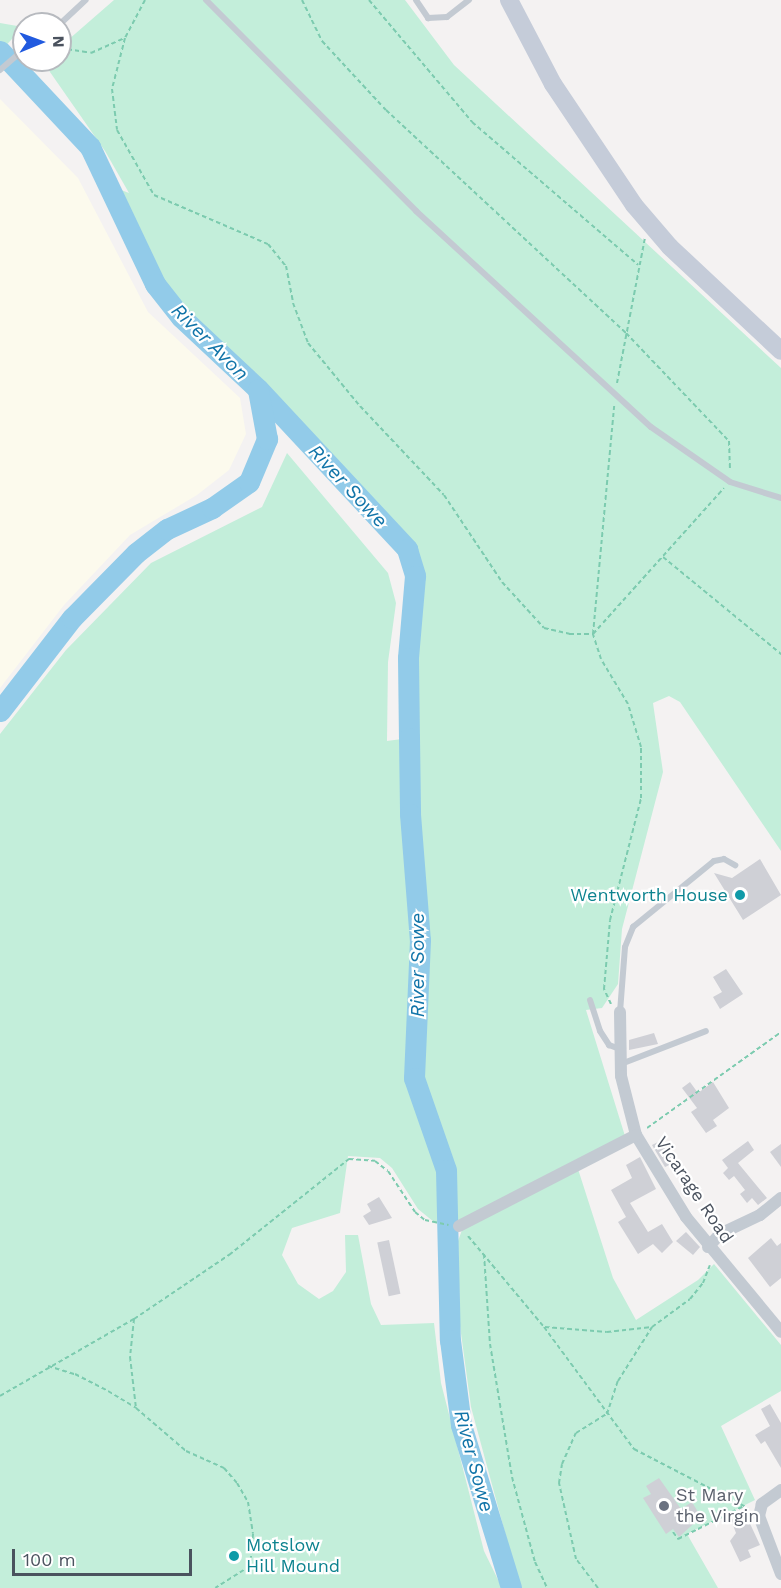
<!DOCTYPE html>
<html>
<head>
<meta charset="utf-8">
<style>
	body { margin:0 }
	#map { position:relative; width:781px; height:1588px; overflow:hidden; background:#f4f2f2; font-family:"Work Sans",sans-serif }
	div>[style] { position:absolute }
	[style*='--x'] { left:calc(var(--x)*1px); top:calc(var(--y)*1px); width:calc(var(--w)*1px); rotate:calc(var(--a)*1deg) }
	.commercial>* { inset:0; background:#fcfaed }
	.green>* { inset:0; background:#c3eeda }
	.river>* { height:21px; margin:-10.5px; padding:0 10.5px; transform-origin:10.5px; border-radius:10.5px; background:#92cbe9 }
	.building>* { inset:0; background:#cfd0d6; transform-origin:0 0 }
	.path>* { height:2px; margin-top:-1px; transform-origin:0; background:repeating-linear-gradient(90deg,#7ccbaf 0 4.5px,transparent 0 7.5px) }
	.lane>* { height:6px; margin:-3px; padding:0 3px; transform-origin:3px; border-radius:3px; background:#c3cad2 }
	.street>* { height:12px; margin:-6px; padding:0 6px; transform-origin:6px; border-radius:6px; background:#c3cad2 }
	.secondary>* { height:18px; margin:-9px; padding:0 9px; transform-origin:9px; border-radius:9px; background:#c5ccd9 }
	.dots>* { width:16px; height:16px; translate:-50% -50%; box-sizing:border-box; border:3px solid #fff; border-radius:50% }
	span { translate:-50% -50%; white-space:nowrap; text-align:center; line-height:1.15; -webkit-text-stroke:4.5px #fff; paint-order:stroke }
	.culture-label { font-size:18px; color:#0d838f }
	.right { translate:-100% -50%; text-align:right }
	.left { translate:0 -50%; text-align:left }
	.street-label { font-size:18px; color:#4a525e }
	.worship-label { font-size:18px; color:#5b616d }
	.water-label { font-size:20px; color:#1275a9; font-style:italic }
	.north { position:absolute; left:12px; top:12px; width:60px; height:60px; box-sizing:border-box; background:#fff; border:2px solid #b7babf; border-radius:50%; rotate:89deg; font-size:16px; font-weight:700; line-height:24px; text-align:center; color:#4a525e }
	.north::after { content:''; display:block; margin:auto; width:21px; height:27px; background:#215adf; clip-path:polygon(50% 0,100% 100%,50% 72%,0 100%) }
	.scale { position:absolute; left:12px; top:1549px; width:180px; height:27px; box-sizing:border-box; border:3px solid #4a525e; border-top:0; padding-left:8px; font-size:18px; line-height:21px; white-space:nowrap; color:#4a525e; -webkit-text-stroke:4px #fff; paint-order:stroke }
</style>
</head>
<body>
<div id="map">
	<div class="commercial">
		<div style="clip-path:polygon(0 99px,78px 178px,148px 312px,240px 398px,246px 434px,229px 470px,197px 495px,130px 535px,64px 605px,0 688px)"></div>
	</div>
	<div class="green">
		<div style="clip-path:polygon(114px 0,405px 0,454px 65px,781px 368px,781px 851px,680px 702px,669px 696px,653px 703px,663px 772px,622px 929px,618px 984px,602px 1008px,586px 1010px,625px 1136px,455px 1225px,434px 1222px,418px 1209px,392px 1168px,380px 1158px,348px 1156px,340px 1213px,292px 1228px,282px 1255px,298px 1284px,319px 1299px,333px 1291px,346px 1272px,345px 1235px,358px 1235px,371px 1304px,381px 1325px,434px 1323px,441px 1383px,484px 1551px,502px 1588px,0 1588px,0 734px,66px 650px,151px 563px,262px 507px,287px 453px,388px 573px,396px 603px,388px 662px,387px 741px,409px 738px,408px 658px,415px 576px,407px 549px,258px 389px,181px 317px,155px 284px,108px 185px,129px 193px,105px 151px,43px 62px,60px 60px,60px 47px)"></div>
		<div style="clip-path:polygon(0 23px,23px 27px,0 52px)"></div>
		<div style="clip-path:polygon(578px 1169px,613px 1278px,636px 1320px,698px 1280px,714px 1264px,781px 1345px,781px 1391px,721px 1426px,755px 1500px,687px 1534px,718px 1588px,522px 1588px,514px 1566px,471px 1407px,460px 1326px,458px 1241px,462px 1230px)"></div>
	</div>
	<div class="river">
		<div style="--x:0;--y:51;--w:132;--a:46.8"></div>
		<div style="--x:90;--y:147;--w:152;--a:64.6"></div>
		<div style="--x:155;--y:284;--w:42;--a:51.8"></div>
		<div style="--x:181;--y:317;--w:105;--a:43.1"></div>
		<div style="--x:258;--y:389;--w:219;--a:47"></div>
		<div style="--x:407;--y:549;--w:28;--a:73"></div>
		<div style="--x:415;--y:576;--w:82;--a:94.9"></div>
		<div style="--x:408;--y:658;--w:80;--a:89.3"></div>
		<div style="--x:409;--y:738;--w:76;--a:89.2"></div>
		<div style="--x:410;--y:814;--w:126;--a:85.5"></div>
		<div style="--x:420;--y:940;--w:138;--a:92.5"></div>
		<div style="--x:414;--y:1078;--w:97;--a:70.8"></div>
		<div style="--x:446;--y:1170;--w:170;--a:88.7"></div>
		<div style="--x:450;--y:1340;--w:86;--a:82.6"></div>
		<div style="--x:461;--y:1425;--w:170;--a:72.9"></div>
		<div style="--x:0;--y:711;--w:118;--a:-52.3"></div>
		<div style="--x:72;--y:618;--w:91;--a:-45.4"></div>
		<div style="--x:136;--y:553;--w:39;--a:-38"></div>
		<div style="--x:167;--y:529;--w:50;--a:-25"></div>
		<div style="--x:212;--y:508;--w:45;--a:-35.1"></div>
		<div style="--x:249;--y:482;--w:47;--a:-67.3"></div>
		<div style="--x:267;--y:439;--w:50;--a:-100.4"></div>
	</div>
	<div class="building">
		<div style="clip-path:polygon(760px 859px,781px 895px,743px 920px,714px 873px,732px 878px)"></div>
		<div style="clip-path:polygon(726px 969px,743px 994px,720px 1009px,713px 997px,722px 992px,713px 977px)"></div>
		<div style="clip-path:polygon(654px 1033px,658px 1044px,629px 1050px,629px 1040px)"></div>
		<div style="clip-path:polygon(690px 1082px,698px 1093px,713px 1082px,729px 1108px,713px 1120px,717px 1126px,706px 1133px,691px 1112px,697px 1108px,682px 1088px)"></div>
		<div style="clip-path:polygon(662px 1140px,674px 1163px,665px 1167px,652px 1145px)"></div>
		<div style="clip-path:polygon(748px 1141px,754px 1150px,738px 1163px,767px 1198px,758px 1205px,752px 1198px,747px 1203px,740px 1194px,745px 1190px,734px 1176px,729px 1180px,723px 1173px,728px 1168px,722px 1160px)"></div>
		<div style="clip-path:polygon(781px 1144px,781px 1167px,770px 1152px)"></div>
		<div style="clip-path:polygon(640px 1157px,656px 1189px,630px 1203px,648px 1232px,662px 1224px,673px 1242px,662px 1253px,653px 1244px,638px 1254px,618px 1222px,626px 1217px,611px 1190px,632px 1178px,626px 1165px)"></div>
		<div style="clip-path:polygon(379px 1197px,392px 1218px,369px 1225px,363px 1216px,371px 1211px,367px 1204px)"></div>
		<div style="clip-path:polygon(686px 1232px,700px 1247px,693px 1255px,676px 1241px)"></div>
		<div style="clip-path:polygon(771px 1238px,777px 1246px,781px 1243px,781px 1278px,770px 1287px,748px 1258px)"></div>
		<div style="left:389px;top:1240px;width:55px;height:12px;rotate:78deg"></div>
		<div style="clip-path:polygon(770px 1404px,781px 1423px,781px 1468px,765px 1441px,761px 1444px,755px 1435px,770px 1426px,761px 1409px)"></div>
		<div style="clip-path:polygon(659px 1478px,681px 1509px,692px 1502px,701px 1517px,679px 1537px,673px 1529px,666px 1534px,643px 1498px,651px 1494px,646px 1486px)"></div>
		<div style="clip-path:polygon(745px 1513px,760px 1545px,748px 1550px,751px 1557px,740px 1562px,730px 1541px,736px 1533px,731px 1520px)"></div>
	</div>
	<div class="path">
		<div style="--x:145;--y:0;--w:43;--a:117.8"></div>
		<div style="--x:125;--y:38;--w:53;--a:104.3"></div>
		<div style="--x:112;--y:89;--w:41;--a:83"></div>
		<div style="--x:117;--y:130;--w:75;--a:60.4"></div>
		<div style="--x:154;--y:195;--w:124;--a:23.3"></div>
		<div style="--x:268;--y:244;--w:28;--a:51"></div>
		<div style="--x:286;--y:266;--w:38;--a:79"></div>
		<div style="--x:293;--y:303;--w:43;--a:69.4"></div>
		<div style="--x:308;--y:343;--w:82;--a:50.5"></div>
		<div style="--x:360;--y:406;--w:122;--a:46.7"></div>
		<div style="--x:444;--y:495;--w:105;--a:56.3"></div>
		<div style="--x:502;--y:582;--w:62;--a:47.6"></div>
		<div style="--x:544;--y:628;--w:26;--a:13"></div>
		<div style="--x:569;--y:634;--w:24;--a:0"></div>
		<div style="--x:593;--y:634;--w:196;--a:-48.1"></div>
		<div style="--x:302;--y:0;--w:46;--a:64"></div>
		<div style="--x:322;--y:41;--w:94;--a:47.2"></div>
		<div style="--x:386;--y:110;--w:328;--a:42.9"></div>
		<div style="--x:626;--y:333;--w:149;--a:46.4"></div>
		<div style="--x:729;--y:441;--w:29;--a:88"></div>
		<div style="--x:369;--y:0;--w:160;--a:49.8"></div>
		<div style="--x:472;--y:122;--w:219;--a:40.7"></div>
		<div style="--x:60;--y:48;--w:31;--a:9"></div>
		<div style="--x:91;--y:53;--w:37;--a:-24"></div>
		<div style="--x:617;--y:383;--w:148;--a:-79.1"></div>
		<div style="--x:663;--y:557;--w:153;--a:39.4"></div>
		<div style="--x:611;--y:1004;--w:17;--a:-115"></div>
		<div style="--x:604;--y:989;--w:69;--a:-85"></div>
		<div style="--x:610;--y:920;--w:126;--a:-75.7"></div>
		<div style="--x:641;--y:798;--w:51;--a:-90"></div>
		<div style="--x:641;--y:747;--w:45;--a:-106.8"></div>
		<div style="--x:628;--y:704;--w:52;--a:-121"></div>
		<div style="--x:601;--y:659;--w:26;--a:-108"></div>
		<div style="--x:593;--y:634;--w:229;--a:-84.7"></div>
		<div style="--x:647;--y:1128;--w:165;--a:-35.6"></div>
		<div style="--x:468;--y:1236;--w:119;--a:50.1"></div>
		<div style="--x:544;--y:1327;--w:152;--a:53.6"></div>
		<div style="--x:634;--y:1449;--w:128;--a:27.4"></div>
		<div style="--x:484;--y:1254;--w:90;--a:86.2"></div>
		<div style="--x:490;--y:1344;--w:135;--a:80.6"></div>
		<div style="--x:512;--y:1477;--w:88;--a:74.9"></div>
		<div style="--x:535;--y:1562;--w:29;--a:65"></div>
		<div style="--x:134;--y:1319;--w:38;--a:96"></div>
		<div style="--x:130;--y:1357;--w:51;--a:83.3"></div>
		<div style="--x:545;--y:1327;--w:62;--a:4.6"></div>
		<div style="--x:607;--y:1332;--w:45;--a:-6.3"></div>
		<div style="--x:652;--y:1327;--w:47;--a:-36.4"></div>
		<div style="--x:690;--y:1299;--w:21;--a:-51"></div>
		<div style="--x:703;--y:1283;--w:19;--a:-69"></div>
		<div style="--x:48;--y:1366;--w:28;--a:17"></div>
		<div style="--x:75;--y:1374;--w:37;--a:27"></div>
		<div style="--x:108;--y:1391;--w:33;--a:31"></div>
		<div style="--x:136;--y:1408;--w:66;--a:40.7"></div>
		<div style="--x:186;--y:1451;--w:42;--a:24.1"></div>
		<div style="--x:224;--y:1468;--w:20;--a:49"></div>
		<div style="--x:237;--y:1483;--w:22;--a:60"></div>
		<div style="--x:248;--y:1502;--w:32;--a:81"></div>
		<div style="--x:253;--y:1534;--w:32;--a:95"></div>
		<div style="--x:250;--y:1566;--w:41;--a:147.8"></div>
		<div style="--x:0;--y:1396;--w:155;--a:-29.9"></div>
		<div style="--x:134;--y:1319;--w:115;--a:-34"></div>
		<div style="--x:229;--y:1255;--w:154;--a:-38.7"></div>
		<div style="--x:349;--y:1159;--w:26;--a:4"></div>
		<div style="--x:375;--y:1161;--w:16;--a:38"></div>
		<div style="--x:388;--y:1171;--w:49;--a:56.6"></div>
		<div style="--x:415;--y:1212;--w:13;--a:39"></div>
		<div style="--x:425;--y:1220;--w:24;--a:12"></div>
		<div style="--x:673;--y:1532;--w:9;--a:54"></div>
		<div style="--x:678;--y:1539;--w:72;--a:-26.6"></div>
		<div style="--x:598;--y:1588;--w:36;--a:-127"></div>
		<div style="--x:576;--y:1559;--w:78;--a:-102.6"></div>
		<div style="--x:559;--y:1483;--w:19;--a:-81"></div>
		<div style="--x:562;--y:1464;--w:34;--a:-66"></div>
		<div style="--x:576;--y:1433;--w:36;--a:-32"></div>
		<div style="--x:607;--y:1414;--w:35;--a:-72"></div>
		<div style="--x:618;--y:1381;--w:64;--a:-57.8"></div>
	</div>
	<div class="lane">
		<div style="--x:206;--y:0;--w:298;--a:45.1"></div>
		<div style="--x:416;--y:211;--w:319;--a:42.6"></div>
		<div style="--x:651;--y:427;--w:96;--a:34.8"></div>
		<div style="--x:730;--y:482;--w:53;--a:17.4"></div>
		<div style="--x:416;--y:0;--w:22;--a:56"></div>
		<div style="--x:428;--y:18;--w:19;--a:-3"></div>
		<div style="--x:447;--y:17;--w:28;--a:-38"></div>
		<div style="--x:60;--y:24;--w:35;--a:-43"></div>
		<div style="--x:0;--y:70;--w:32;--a:-41"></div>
		<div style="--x:590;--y:1000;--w:33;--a:72"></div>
		<div style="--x:600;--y:1031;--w:17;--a:57"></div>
		<div style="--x:609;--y:1045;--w:12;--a:20"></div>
		<div style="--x:620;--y:1012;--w:65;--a:-85.6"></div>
		<div style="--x:625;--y:947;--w:22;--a:-68"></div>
		<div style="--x:633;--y:927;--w:104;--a:-39.2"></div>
		<div style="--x:714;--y:861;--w:10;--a:-11"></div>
		<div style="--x:724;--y:859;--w:13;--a:29"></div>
		<div style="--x:621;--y:1064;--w:91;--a:-21.2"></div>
	</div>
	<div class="street">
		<div style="--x:620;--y:1012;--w:64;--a:89.1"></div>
		<div style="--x:621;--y:1076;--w:61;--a:75.7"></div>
		<div style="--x:636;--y:1135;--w:96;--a:58.6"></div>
		<div style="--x:686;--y:1217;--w:149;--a:50.4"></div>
		<div style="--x:459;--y:1226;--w:199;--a:-27.2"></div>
		<div style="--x:708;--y:1247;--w:18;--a:-47"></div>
		<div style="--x:720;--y:1234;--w:44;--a:-25.4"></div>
		<div style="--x:760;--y:1215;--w:27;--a:-39"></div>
		<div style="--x:781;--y:1490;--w:24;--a:144"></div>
		<div style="--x:762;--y:1504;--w:12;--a:104"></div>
		<div style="--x:759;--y:1516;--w:62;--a:69.2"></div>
	</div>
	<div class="secondary">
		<div style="--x:509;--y:0;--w:95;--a:62.4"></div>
		<div style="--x:553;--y:84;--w:146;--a:56.2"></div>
		<div style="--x:634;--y:205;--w:55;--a:49.4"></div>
		<div style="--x:670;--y:247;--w:152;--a:43.1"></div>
	</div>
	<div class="dots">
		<div style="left:740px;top:895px;background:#0f9aa8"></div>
		<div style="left:664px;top:1506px;background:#6b7280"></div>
		<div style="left:234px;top:1556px;background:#0f9aa8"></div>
	</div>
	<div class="culture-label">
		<span class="right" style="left:728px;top:895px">Wentworth House</span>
		<span class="left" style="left:246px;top:1556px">Motslow<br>Hill Mound</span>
	</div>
	<div class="street-label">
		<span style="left:694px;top:1190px;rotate:56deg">Vicarage Road</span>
	</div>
	<div class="worship-label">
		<span class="left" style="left:676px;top:1506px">St Mary<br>the Virgin</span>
	</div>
	<div class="water-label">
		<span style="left:210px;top:342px;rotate:45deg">River Avon</span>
		<span style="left:348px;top:486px;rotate:47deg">River Sowe</span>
		<span style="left:417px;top:965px;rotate:-90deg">River Sowe</span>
		<span style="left:474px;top:1461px;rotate:75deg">River Sowe</span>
	</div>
	<div class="north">N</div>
	<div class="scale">100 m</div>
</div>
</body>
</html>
